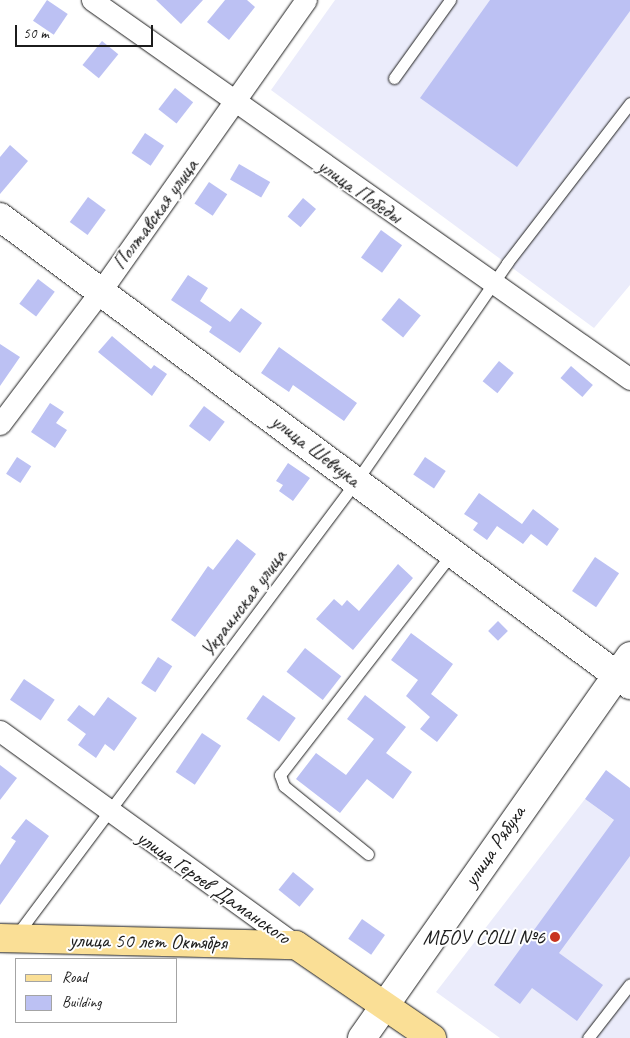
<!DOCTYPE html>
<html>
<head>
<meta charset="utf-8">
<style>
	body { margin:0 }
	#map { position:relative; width:630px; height:1038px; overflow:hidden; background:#fff; font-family:Caveat,sans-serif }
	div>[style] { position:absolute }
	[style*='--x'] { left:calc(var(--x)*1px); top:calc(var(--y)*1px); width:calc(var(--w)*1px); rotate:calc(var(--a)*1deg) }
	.built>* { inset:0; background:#ebecfb }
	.building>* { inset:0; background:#bcc1f3; transform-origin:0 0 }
	.roads { filter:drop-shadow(0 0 1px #1c1c1c) drop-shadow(0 0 1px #1c1c1c) }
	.lane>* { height:11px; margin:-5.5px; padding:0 5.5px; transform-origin:5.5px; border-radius:5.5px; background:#fff }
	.street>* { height:21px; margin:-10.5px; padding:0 10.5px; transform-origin:10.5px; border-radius:10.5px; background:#fff }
	.secondary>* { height:28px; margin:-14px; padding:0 14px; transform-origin:14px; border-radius:14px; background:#fff }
	.primary>* { height:28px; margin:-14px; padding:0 14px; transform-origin:14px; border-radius:14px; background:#fadf96 }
	.dots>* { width:14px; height:14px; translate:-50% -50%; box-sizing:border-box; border:2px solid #fff; border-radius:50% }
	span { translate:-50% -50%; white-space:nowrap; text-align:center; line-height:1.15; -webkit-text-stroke:4px #fff; paint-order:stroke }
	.street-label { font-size:21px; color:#1c1c1c }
	.poi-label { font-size:21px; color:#1c1c1c }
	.right { translate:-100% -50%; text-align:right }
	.legend { position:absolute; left:15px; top:958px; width:162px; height:65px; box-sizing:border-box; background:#fff; border:1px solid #a4a4a4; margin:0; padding:6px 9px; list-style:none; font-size:15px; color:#1c1c1c }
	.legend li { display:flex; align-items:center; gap:10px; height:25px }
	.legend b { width:25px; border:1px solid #a4a4a4 }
	.scale { position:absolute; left:15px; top:25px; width:138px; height:22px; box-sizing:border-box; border:2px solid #1c1c1c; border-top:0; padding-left:6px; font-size:15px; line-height:18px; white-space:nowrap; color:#1c1c1c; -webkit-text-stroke:4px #fff; paint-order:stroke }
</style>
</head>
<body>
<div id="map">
	<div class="built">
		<div style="clip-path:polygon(335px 0,630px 0,630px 285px,594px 328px,271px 90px)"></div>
		<div style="clip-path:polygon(585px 799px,630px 832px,630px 1038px,500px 1038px,436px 992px)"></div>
	</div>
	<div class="building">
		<div style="left:47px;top:0;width:25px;height:25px;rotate:34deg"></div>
		<div style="clip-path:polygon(156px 0,203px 0,181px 24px)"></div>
		<div style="clip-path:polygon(225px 0,247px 0,255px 7px,229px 40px,207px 22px)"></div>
		<div style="clip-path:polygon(490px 0,630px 0,630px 11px,517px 167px,420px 98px)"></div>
		<div style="left:102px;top:41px;width:21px;height:31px;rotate:39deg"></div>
		<div style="left:175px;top:88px;width:23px;height:27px;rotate:38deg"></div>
		<div style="left:145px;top:133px;width:23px;height:24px;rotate:34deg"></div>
		<div style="clip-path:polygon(10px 145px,28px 161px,0 194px,0 157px)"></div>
		<div style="left:239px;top:164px;width:36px;height:18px;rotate:30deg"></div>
		<div style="left:209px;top:182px;width:22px;height:26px;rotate:34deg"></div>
		<div style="left:88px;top:197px;width:22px;height:31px;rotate:36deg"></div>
		<div style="left:303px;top:198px;width:17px;height:24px;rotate:40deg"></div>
		<div style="left:381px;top:230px;width:26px;height:34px;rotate:36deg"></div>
		<div style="clip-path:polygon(188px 275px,208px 288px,200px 301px,230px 322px,241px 308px,262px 323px,240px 353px,209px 332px,212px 327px,171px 300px)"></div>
		<div style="left:38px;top:279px;width:21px;height:31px;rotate:37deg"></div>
		<div style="left:399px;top:298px;width:28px;height:28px;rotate:39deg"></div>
		<div style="clip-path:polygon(112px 336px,151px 369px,154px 365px,167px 374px,152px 396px,98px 352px)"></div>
		<div style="clip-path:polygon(0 344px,20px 357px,0 386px)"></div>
		<div style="clip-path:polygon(279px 347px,357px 403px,344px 421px,293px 385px,289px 392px,261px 373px)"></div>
		<div style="left:499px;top:361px;width:19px;height:26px;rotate:39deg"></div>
		<div style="left:571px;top:366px;width:29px;height:16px;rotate:41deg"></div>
		<div style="clip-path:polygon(50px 403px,64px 412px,56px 423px,67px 430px,55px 448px,31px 432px)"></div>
		<div style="left:204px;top:406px;width:26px;height:25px;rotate:37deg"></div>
		<div style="left:17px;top:457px;width:17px;height:20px;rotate:33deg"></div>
		<div style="left:425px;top:457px;width:25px;height:21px;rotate:34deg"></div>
		<div style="clip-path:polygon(288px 463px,310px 478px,293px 501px,279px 491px,283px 485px,276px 481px)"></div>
		<div style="clip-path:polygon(479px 493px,522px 524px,533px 509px,559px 529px,547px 546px,531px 534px,523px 544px,497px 526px,487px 540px,473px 530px,478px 523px,464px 514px)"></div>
		<div style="clip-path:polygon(237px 539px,256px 554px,195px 637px,171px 620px,208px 566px,213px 570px)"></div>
		<div style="left:595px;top:557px;width:29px;height:41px;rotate:34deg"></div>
		<div style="clip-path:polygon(398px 564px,413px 578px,353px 650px,316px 619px,334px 599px,342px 606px,347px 600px,359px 611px)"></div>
		<div style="left:498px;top:621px;width:14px;height:14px;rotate:45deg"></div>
		<div style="clip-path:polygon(411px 633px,453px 664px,431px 694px,458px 715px,437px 742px,420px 729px,430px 717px,406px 696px,418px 680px,391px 660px)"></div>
		<div style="left:305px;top:648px;width:46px;height:30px;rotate:38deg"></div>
		<div style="left:158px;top:657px;width:17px;height:31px;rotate:33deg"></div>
		<div style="left:24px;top:679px;width:37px;height:25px;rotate:34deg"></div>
		<div style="left:263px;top:695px;width:40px;height:29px;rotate:35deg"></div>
		<div style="clip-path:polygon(365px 695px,406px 727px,386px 753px,412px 772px,393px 799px,367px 779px,340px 813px,296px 779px,316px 753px,346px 775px,374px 739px,347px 719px)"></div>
		<div style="clip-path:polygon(108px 697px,137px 718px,114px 751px,105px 744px,96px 758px,78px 745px,86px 734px,67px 720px,79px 705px,94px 716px)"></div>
		<div style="left:202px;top:733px;width:23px;height:47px;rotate:34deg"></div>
		<div style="clip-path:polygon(0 765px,17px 778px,0 800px)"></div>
		<div style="clip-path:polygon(606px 770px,630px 788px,630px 856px,559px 953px,603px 985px,577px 1021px,532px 988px,520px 1004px,494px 985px,614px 820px,585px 799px)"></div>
		<div style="clip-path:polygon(26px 819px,49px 836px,0 905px,0 865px,16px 841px,11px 838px)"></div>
		<div style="left:293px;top:872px;width:27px;height:23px;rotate:39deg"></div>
		<div style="left:362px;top:919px;width:28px;height:24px;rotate:35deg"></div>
	</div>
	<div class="roads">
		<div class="lane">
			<div style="--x:394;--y:78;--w:96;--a:-54.3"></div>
			<div style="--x:368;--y:854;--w:108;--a:-141"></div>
			<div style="--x:284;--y:786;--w:12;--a:-110"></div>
			<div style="--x:280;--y:775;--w:282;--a:-52.2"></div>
			<div style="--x:15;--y:937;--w:571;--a:-53.19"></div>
			<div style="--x:357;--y:480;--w:264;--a:-55.3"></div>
			<div style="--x:507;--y:263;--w:202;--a:-52.4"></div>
			<div style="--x:588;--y:1038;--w:68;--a:-52.1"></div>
		</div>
		<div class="street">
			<div style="--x:92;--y:0;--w:658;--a:35.16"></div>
			<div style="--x:0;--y:424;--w:169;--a:-52.9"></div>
			<div style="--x:102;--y:289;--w:354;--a:-54.8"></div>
			<div style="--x:0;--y:731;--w:365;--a:35.9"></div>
		</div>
		<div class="secondary">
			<div style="--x:0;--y:217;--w:785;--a:36.61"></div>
			<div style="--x:362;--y:1038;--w:467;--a:-54.9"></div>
		</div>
		<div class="primary">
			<div style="--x:0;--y:938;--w:296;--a:1.4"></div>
			<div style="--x:296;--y:945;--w:165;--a:34.4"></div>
		</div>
	</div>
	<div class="dots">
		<div style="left:555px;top:937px;background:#c8321e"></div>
	</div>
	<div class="street-label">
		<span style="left:360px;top:191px;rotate:35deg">улица Победы</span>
		<span style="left:155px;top:214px;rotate:-54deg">Полтавская улица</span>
		<span style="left:316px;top:450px;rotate:37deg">улица Шевчука</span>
		<span style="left:243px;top:603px;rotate:-53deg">Украинская улица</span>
		<span style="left:494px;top:846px;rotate:-56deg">улица Рябуха</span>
		<span style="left:214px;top:887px;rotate:35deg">улица Героев Даманского</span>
		<span style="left:148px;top:941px;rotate:1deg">улица 50 лет Октября</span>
	</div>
	<div class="poi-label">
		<span class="right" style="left:545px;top:937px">МБОУ СОШ №6</span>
	</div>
	<ul class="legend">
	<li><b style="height:6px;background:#fadf96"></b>Road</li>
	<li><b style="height:14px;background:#bcc1f3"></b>Building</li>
	</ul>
	<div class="scale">50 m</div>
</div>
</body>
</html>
